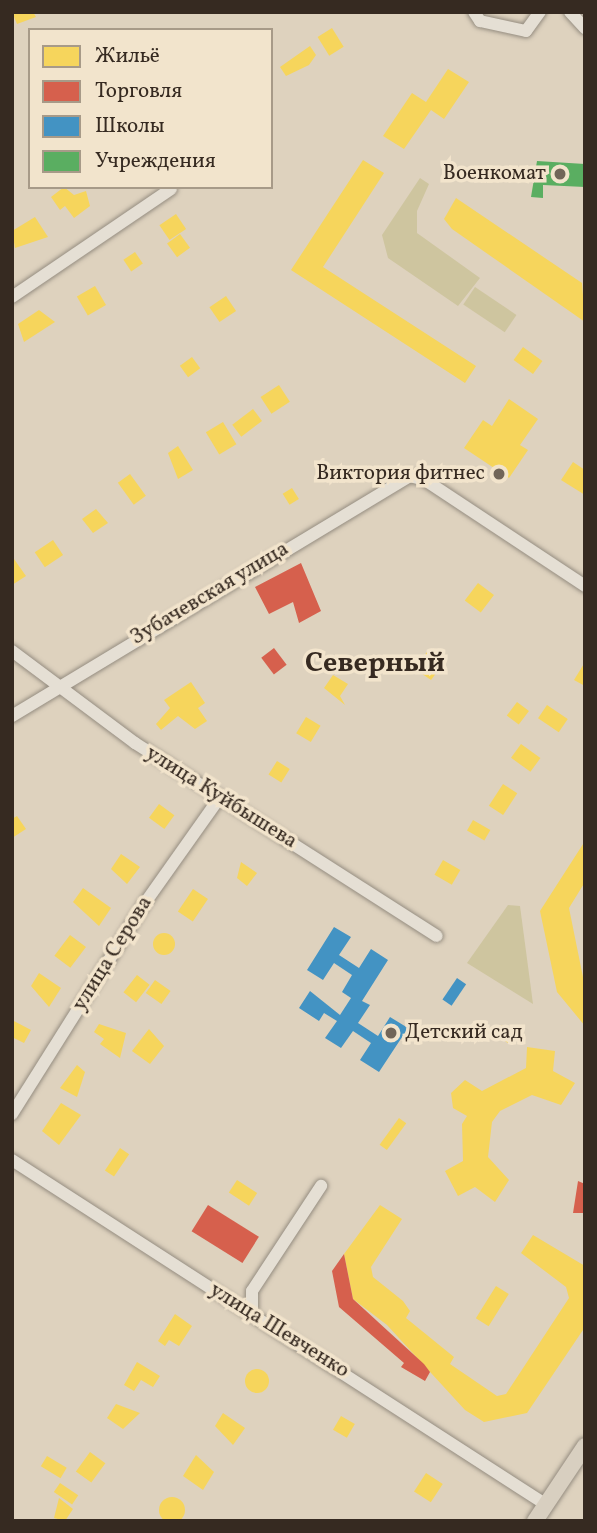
<!DOCTYPE html>
<html>
<head>
<meta charset="utf-8">
<style>
	body { margin:0 }
	#map { position:relative; width:597px; height:1533px; overflow:hidden; background:#ded2be; font-family:Vollkorn,serif }
	div>[style] { position:absolute }
	[style*='--x'] { left:calc(var(--x)*1px); top:calc(var(--y)*1px); width:calc(var(--w)*1px); rotate:calc(var(--a)*1deg) }
	.green>* { inset:0; background:#cec59f; transform-origin:0 0 }
	.homes>* { inset:0; background:#f6d55c; transform-origin:0 0 }
	.round { border-radius:50% }
	.shops>* { inset:0; background:#d6604d; transform-origin:0 0 }
	.schools>* { inset:0; background:#4393c3; transform-origin:0 0 }
	.public>* { inset:0; background:#5aae61 }
	.roads { filter:drop-shadow(0 0 2px #958d81) drop-shadow(0 0 2px #958d81) }
	.minor>* { height:12px; margin:-6px; padding:0 6px; transform-origin:6px; border-radius:6px; background:#e5dfd4 }
	.major>* { height:16px; margin:-8px; padding:0 8px; transform-origin:8px; border-radius:8px; background:#d8cfc0 }
	.dots>* { width:19px; height:19px; translate:-50% -50%; box-sizing:border-box; border:4px solid #f2e4cc; border-radius:50% }
	span { translate:-50% -50%; white-space:nowrap; text-align:center; line-height:1.15; -webkit-text-stroke:7px #f2e4cc; paint-order:stroke }
	.poi-label { font-size:21px; color:#362a21 }
	.right { translate:-100% -50%; text-align:right }
	.left { translate:0 -50%; text-align:left }
	.street-label { font-size:21px; color:#362a21 }
	.district-label { font-size:28px; color:#362a21; font-weight:700 }
	.frame { position:absolute; inset:0; border:14px solid #362a21; pointer-events:none }
	.legend { position:absolute; left:28px; top:28px; width:245px; height:161px; box-sizing:border-box; background:#f2e4cc; border:2px solid #a79a88; margin:0; padding:9px 12px; list-style:none; font-size:21px; color:#362a21 }
	.legend li { display:flex; align-items:center; gap:14px; height:35px }
	.legend b { width:35px; border:2px solid #a79a88 }
</style>
</head>
<body>
<div id="map">
	<div class="green">
		<div style="clip-path:polygon(420px 178px,429px 184px,417px 211px,417px 233px,480px 278px,458px 306px,388px 258px,382px 235px)"></div>
		<div style="left:475px;top:287px;width:50px;height:21px;rotate:34deg"></div>
		<div style="clip-path:polygon(508px 905px,520px 906px,533px 1004px,467px 963px)"></div>
	</div>
	<div class="homes">
		<div style="clip-path:polygon(12px 12px,33px 12px,36px 17px,17px 24px)"></div>
		<div style="left:332px;top:28px;width:22px;height:17px;rotate:58deg"></div>
		<div style="clip-path:polygon(310px 46px,316px 55px,309px 65px,286px 76px,280px 67px)"></div>
		<div style="clip-path:polygon(448px 69px,469px 82px,444px 119px,431px 110px,404px 149px,383px 136px,412px 93px,426px 102px)"></div>
		<div style="clip-path:polygon(363px 160px,384px 173px,323px 267px,476px 366px,465px 383px,291px 270px)"></div>
		<div style="clip-path:polygon(64px 187px,74px 195px,86px 191px,90px 206px,74px 218px,65px 206px,60px 210px,51px 197px)"></div>
		<div style="clip-path:polygon(456px 198px,582px 283px,585px 322px,452px 229px,444px 219px)"></div>
		<div style="left:176px;top:214px;width:18px;height:20px;rotate:56deg"></div>
		<div style="clip-path:polygon(35px 217px,48px 237px,15px 248px,12px 231px)"></div>
		<div style="left:180px;top:234px;width:17px;height:16px;rotate:54deg"></div>
		<div style="left:135px;top:252px;width:14px;height:14px;rotate:56deg"></div>
		<div style="left:95px;top:286px;width:22px;height:21px;rotate:60deg"></div>
		<div style="left:226px;top:296px;width:18px;height:20px;rotate:56deg"></div>
		<div style="clip-path:polygon(39px 310px,55px 322px,24px 342px,18px 324px)"></div>
		<div style="left:523px;top:347px;width:24px;height:16px;rotate:36deg"></div>
		<div style="left:192px;top:357px;width:14px;height:15px;rotate:54deg"></div>
		<div style="left:279px;top:385px;width:20px;height:22px;rotate:57deg"></div>
		<div style="clip-path:polygon(509px 399px,538px 419px,520px 445px,528px 450px,509px 478px,464px 448px,483px 420px,492px 426px)"></div>
		<div style="left:253px;top:409px;width:15px;height:26px;rotate:53deg"></div>
		<div style="left:223px;top:422px;width:26px;height:20px;rotate:59deg"></div>
		<div style="clip-path:polygon(178px 446px,193px 470px,178px 479px,168px 453px)"></div>
		<div style="clip-path:polygon(573px 462px,585px 470px,585px 495px,561px 480px)"></div>
		<div style="left:130px;top:474px;width:27px;height:15px;rotate:54deg"></div>
		<div style="left:292px;top:488px;width:13px;height:11px;rotate:58deg"></div>
		<div style="clip-path:polygon(96px 509px,108px 523px,93px 533px,82px 519px)"></div>
		<div style="left:53px;top:540px;width:18px;height:22px;rotate:56deg"></div>
		<div style="clip-path:polygon(14px 559px,26px 576px,12px 585px,12px 561px)"></div>
		<div style="left:478px;top:583px;width:20px;height:22px;rotate:37deg"></div>
		<div style="clip-path:polygon(429px 649px,443px 664px,431px 680px,415px 669px)"></div>
		<div style="clip-path:polygon(585px 662px,585px 686px,574px 680px)"></div>
		<div style="clip-path:polygon(333px 675px,348px 684px,340px 696px,345px 705px,324px 688px)"></div>
		<div style="clip-path:polygon(191px 682px,205px 703px,198px 708px,207px 721px,195px 729px,178px 716px,161px 730px,156px 724px,170px 708px,164px 700px)"></div>
		<div style="left:517px;top:702px;width:15px;height:17px;rotate:37deg"></div>
		<div style="left:547px;top:705px;width:25px;height:16px;rotate:34deg"></div>
		<div style="left:306px;top:717px;width:17px;height:19px;rotate:31deg"></div>
		<div style="left:521px;top:744px;width:24px;height:17px;rotate:36deg"></div>
		<div style="left:277px;top:761px;width:15px;height:16px;rotate:32deg"></div>
		<div style="left:503px;top:784px;width:17px;height:26px;rotate:33deg"></div>
		<div style="left:159px;top:804px;width:19px;height:17px;rotate:36deg"></div>
		<div style="clip-path:polygon(17px 816px,26px 829px,12px 838px,12px 819px)"></div>
		<div style="left:473px;top:820px;width:20px;height:12px;rotate:30deg"></div>
		<div style="clip-path:polygon(585px 841px,585px 882px,569px 908px,585px 987px,585px 1026px,557px 992px,540px 911px)"></div>
		<div style="clip-path:polygon(121px 854px,140px 867px,127px 884px,111px 869px)"></div>
		<div style="left:443px;top:860px;width:20px;height:17px;rotate:30deg"></div>
		<div style="clip-path:polygon(241px 862px,257px 873px,247px 886px,237px 878px)"></div>
		<div style="clip-path:polygon(83px 888px,111px 908px,99px 926px,73px 902px)"></div>
		<div style="left:193px;top:889px;width:18px;height:27px;rotate:34deg"></div>
		<div class="round" style="left:153px;top:933px;width:22px;height:22px"></div>
		<div style="left:70px;top:935px;width:20px;height:26px;rotate:37deg"></div>
		<div style="clip-path:polygon(39px 973px,61px 988px,49px 1007px,31px 986px)"></div>
		<div style="left:137px;top:975px;width:16px;height:22px;rotate:38deg"></div>
		<div style="left:155px;top:980px;width:19px;height:16px;rotate:35deg"></div>
		<div style="clip-path:polygon(12px 1020px,31px 1030px,24px 1043px,12px 1037px)"></div>
		<div style="clip-path:polygon(99px 1024px,126px 1033px,120px 1058px,100px 1044px,104px 1039px,94px 1032px)"></div>
		<div style="left:502px;top:1025px;width:17px;height:11px;rotate:36deg"></div>
		<div style="clip-path:polygon(149px 1029px,164px 1046px,150px 1064px,132px 1051px)"></div>
		<div style="clip-path:polygon(527px 1047px,555px 1051px,553px 1071px,575px 1083px,561px 1105px,532px 1095px,500px 1111px,492px 1122px,488px 1157px,509px 1180px,495px 1202px,475px 1187px,458px 1196px,445px 1171px,463px 1161px,462px 1124px,467px 1116px,453px 1108px,451px 1093px,465px 1080px,482px 1091px,526px 1068px)"></div>
		<div style="clip-path:polygon(77px 1065px,85px 1072px,77px 1097px,60px 1088px)"></div>
		<div style="clip-path:polygon(61px 1103px,81px 1115px,59px 1145px,42px 1131px)"></div>
		<div style="left:399px;top:1118px;width:9px;height:33px;rotate:36deg"></div>
		<div style="left:120px;top:1148px;width:11px;height:27px;rotate:34deg"></div>
		<div style="left:237px;top:1180px;width:24px;height:15px;rotate:33deg"></div>
		<div style="clip-path:polygon(380px 1205px,402px 1219px,371px 1267px,373px 1277px,403px 1301px,410px 1311px,406px 1318px,454px 1357px,450px 1364px,497px 1396px,506px 1394px,569px 1298px,566px 1287px,521px 1253px,533px 1235px,585px 1266px,585px 1327px,527px 1413px,484px 1422px,465px 1410px,387px 1325px,353px 1299px,344px 1254px)"></div>
		<div style="left:496px;top:1286px;width:15px;height:38px;rotate:32deg"></div>
		<div style="clip-path:polygon(175px 1314px,192px 1326px,179px 1346px,169px 1340px,165px 1346px,158px 1341px)"></div>
		<div style="clip-path:polygon(137px 1362px,160px 1376px,153px 1387px,141px 1380px,134px 1391px,124px 1385px)"></div>
		<div class="round" style="left:245px;top:1369px;width:24px;height:24px"></div>
		<div style="clip-path:polygon(116px 1404px,140px 1413px,123px 1429px,107px 1418px)"></div>
		<div style="clip-path:polygon(223px 1413px,245px 1428px,233px 1445px,215px 1426px)"></div>
		<div style="left:341px;top:1416px;width:16px;height:16px;rotate:30deg"></div>
		<div style="left:90px;top:1452px;width:19px;height:24px;rotate:36deg"></div>
		<div style="clip-path:polygon(196px 1455px,214px 1472px,203px 1490px,183px 1476px)"></div>
		<div style="left:47px;top:1456px;width:23px;height:12px;rotate:31deg"></div>
		<div style="left:426px;top:1473px;width:20px;height:22px;rotate:33deg"></div>
		<div style="left:60px;top:1483px;width:22px;height:11px;rotate:34deg"></div>
		<div class="round" style="left:159px;top:1497px;width:26px;height:26px"></div>
		<div style="clip-path:polygon(59px 1498px,73px 1509px,65px 1521px,54px 1518px)"></div>
	</div>
	<div class="shops">
		<div style="clip-path:polygon(301px 563px,321px 611px,299px 623px,293px 602px,269px 614px,255px 587px)"></div>
		<div style="left:274px;top:648px;width:21px;height:16px;rotate:53deg"></div>
		<div style="clip-path:polygon(578px 1181px,585px 1184px,585px 1213px,573px 1213px)"></div>
		<div style="left:208px;top:1205px;width:60px;height:31px;rotate:32deg"></div>
		<div style="clip-path:polygon(344px 1254px,353px 1299px,424px 1364px,430px 1372px,425px 1381px,401px 1367px,404px 1363px,339px 1307px,332px 1271px)"></div>
	</div>
	<div class="schools">
		<div style="clip-path:polygon(334px 927px,351px 937px,339px 955px,359px 968px,371px 949px,388px 960px,362px 1001px,370px 1005px,358px 1023px,378px 1036px,390px 1017px,408px 1028px,379px 1072px,360px 1060px,371px 1043px,353px 1031px,341px 1048px,325px 1038px,337px 1021px,324px 1013px,319px 1021px,299px 1008px,310px 991px,340px 1015px,351px 998px,342px 992px,352px 975px,334px 963px,323px 980px,307px 970px)"></div>
		<div style="left:457px;top:978px;width:11px;height:26px;rotate:34deg"></div>
	</div>
	<div class="public">
		<div style="clip-path:polygon(537px 161px,585px 164px,585px 187px,543px 185px,543px 198px,531px 197px)"></div>
	</div>
	<div class="roads">
		<div class="minor">
			<div style="--x:474;--y:12;--w:11;--a:56"></div>
			<div style="--x:480;--y:21;--w:47;--a:12.3"></div>
			<div style="--x:526;--y:31;--w:24;--a:-54"></div>
			<div style="--x:570;--y:12;--w:22;--a:47"></div>
			<div style="--x:12;--y:297;--w:192;--a:-34.2"></div>
			<div style="--x:12;--y:651;--w:154;--a:36.8"></div>
			<div style="--x:135;--y:743;--w:358;--a:32.6"></div>
			<div style="--x:12;--y:716;--w:465;--a:-31.1"></div>
			<div style="--x:410;--y:476;--w:16;--a:15"></div>
			<div style="--x:425;--y:480;--w:192;--a:33.5"></div>
			<div style="--x:12;--y:1114;--w:249;--a:-57.8"></div>
			<div style="--x:145;--y:903;--w:130;--a:-54.7"></div>
			<div style="--x:12;--y:1160;--w:634;--a:32.84"></div>
			<div style="--x:252;--y:1315;--w:24;--a:-90"></div>
			<div style="--x:252;--y:1291;--w:126;--a:-56.7"></div>
		</div>
		<div class="major">
			<div style="--x:535;--y:1521;--w:90;--a:-56.3"></div>
		</div>
	</div>
	<div class="dots">
		<div style="left:560px;top:174px;background:#716558"></div>
		<div style="left:499px;top:474px;background:#716558"></div>
		<div style="left:391px;top:1033px;background:#716558"></div>
	</div>
	<div class="poi-label">
		<span class="right" style="left:546px;top:174px">Военкомат</span>
		<span class="right" style="left:485px;top:474px">Виктория фитнес</span>
		<span class="left" style="left:405px;top:1033px">Детский сад</span>
	</div>
	<div class="street-label">
		<span style="left:210px;top:594px;rotate:-31deg">Зубачевская улица</span>
		<span style="left:221px;top:798px;rotate:32deg">улица Куйбышева</span>
		<span style="left:113px;top:954px;rotate:-58deg">улица Серова</span>
		<span style="left:279px;top:1331px;rotate:32deg">улица Шевченко</span>
	</div>
	<div class="district-label">
		<span style="left:375px;top:664px">Северный</span>
	</div>
	<div class="frame"></div>
	<ul class="legend">
	<li><b style="height:19px;background:#f6d55c"></b>Жильё</li>
	<li><b style="height:19px;background:#d6604d"></b>Торговля</li>
	<li><b style="height:19px;background:#4393c3"></b>Школы</li>
	<li><b style="height:19px;background:#5aae61"></b>Учреждения</li>
	</ul>
</div>
</body>
</html>
